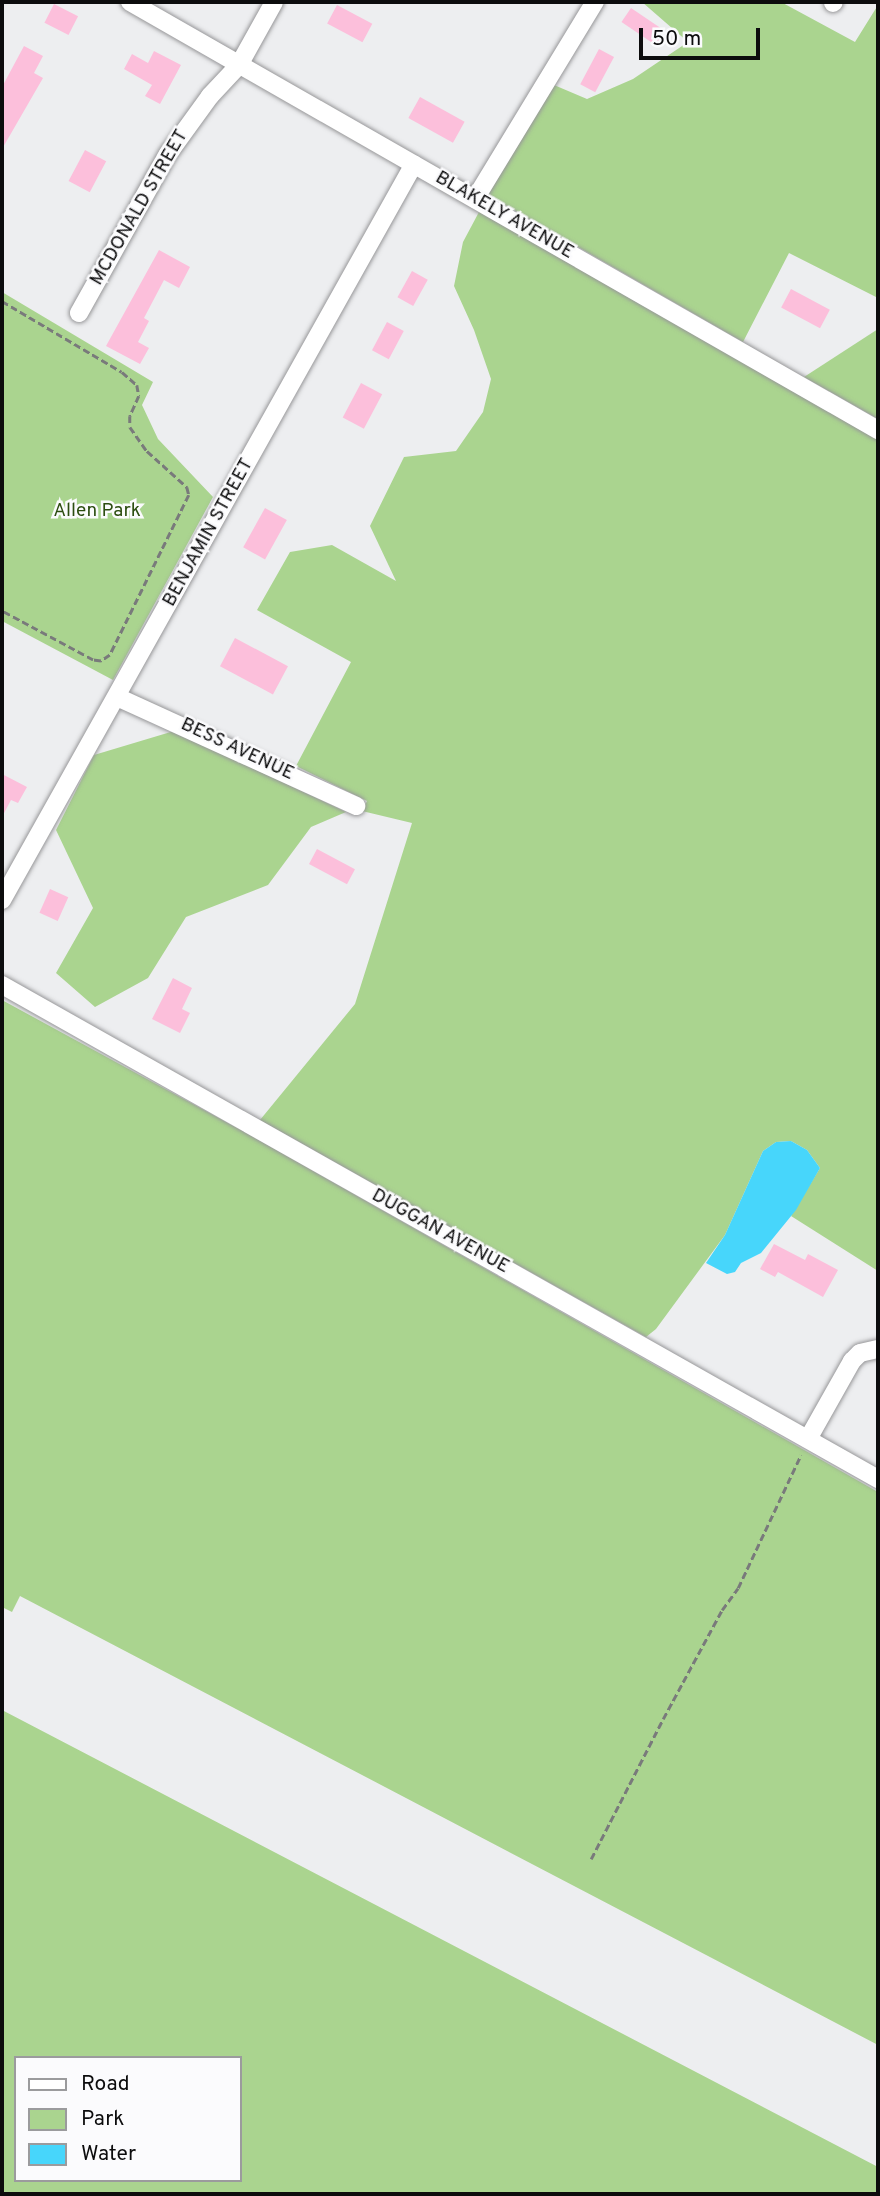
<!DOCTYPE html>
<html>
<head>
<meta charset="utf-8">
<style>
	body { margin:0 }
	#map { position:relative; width:880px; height:2196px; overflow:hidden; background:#edeef0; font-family:Overpass,sans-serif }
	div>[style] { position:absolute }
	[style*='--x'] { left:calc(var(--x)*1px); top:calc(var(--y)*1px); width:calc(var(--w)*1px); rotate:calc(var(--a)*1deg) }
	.green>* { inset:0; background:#aad48f }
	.water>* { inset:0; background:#47d6fb }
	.building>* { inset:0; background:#fcbfdb; transform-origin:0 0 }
	.path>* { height:2.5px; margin-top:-1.25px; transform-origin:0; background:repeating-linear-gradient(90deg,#797a7b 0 7px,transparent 0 10.5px) }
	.roads { filter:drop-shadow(0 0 2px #979799) drop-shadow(0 0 2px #979799) }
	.minor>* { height:18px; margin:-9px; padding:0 9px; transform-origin:9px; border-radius:9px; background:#fff }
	span { translate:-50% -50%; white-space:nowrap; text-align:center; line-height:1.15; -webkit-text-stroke:5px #fbfbfd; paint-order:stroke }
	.street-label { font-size:19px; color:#0c0c0d }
	.park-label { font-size:19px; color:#2c4d10 }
	.frame { position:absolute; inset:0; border:4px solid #0c0c0d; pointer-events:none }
	.legend { position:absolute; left:14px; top:2056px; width:228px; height:126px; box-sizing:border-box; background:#fbfbfd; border:2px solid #9b9b9d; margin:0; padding:9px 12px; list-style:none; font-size:21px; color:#0c0c0d }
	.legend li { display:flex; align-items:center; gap:14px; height:35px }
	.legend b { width:35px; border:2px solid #9b9b9d }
	.scale { position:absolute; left:639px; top:28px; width:121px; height:32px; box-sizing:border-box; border:4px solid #0c0c0d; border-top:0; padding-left:9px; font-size:21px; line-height:24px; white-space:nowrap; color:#0c0c0d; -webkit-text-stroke:5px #fbfbfd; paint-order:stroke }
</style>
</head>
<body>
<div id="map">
	<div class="green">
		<div style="clip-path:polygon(642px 2px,781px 2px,855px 42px,878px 5px,878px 298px,789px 253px,743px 342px,488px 195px,554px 85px,587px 99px,633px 79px,688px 42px)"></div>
		<div style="clip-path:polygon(479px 212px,878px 440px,878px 1271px,791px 1216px,820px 1168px,807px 1150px,791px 1141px,776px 1142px,763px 1151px,725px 1235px,656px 1329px,646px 1337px,260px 1120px,355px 1004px,412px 823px,362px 811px,367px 801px,296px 766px,351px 662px,257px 610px,290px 552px,332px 545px,396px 581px,370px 526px,404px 457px,456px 451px,483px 412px,491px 379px,474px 330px,454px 286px,463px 242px)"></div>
		<div style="clip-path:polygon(2px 292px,153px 382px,142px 405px,158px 439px,213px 497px,113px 680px,2px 621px)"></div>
		<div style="clip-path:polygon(878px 329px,878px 419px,804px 377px)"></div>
		<div style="clip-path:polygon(174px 731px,346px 812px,311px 827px,268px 885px,186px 917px,148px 978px,95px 1007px,56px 973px,93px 908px,56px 830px,94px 755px)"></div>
		<div style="clip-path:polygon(2px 1000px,248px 1134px,878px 1492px,878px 2045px,20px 1596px,12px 1612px,2px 1607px)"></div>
		<div style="clip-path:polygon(evenodd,2px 1710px,878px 2167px,878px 2194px,2px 2194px,2px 1710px,16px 2058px,240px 2058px,240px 2180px,16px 2180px,16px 2058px)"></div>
	</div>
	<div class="water">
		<div style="clip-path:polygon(791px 1141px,807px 1150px,820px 1168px,796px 1210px,761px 1253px,741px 1263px,735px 1272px,727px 1274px,706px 1263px,725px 1235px,763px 1151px,776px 1142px)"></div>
	</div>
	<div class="building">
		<div style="left:54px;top:4px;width:27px;height:21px;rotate:27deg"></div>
		<div style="left:337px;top:5px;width:40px;height:21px;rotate:28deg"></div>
		<div style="left:631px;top:8px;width:41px;height:17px;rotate:34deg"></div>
		<div style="clip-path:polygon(24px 46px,43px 56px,34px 73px,43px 78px,2px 149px,2px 87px)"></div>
		<div style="left:599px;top:49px;width:17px;height:40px;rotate:28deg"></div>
		<div style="clip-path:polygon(154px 51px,181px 65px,160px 104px,145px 96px,152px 85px,124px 69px,132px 54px,148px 63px)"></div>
		<div style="left:420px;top:97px;width:51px;height:24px;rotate:29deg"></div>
		<div style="left:85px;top:150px;width:24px;height:35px;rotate:28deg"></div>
		<div style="clip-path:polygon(159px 250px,190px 267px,179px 288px,164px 280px,144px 318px,149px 321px,138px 342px,149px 348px,140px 364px,106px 346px)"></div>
		<div style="left:412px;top:271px;width:18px;height:30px;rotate:29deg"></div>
		<div style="left:791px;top:289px;width:44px;height:21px;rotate:28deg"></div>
		<div style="left:387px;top:322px;width:19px;height:32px;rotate:28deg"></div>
		<div style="left:361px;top:383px;width:24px;height:39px;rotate:28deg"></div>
		<div style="left:265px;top:508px;width:25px;height:45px;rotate:29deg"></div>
		<div style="left:235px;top:638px;width:60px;height:32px;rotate:28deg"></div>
		<div style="clip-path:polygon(2px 774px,27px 787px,18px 803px,11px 800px,2px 817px)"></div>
		<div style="left:317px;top:849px;width:43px;height:17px;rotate:28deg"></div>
		<div style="left:50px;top:889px;width:20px;height:26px;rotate:24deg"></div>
		<div style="clip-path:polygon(173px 978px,192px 988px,182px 1009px,190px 1013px,180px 1033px,152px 1019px)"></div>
		<div style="clip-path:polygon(774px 1244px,805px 1260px,808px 1254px,838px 1270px,823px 1297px,778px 1272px,775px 1277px,760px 1269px)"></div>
	</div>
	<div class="path">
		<div style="--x:2;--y:301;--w:139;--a:30.6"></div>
		<div style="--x:122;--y:372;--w:20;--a:41"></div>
		<div style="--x:137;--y:385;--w:11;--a:80"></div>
		<div style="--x:139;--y:396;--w:22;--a:114"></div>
		<div style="--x:130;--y:416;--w:11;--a:90"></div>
		<div style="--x:130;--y:427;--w:29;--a:55"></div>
		<div style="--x:147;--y:451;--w:54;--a:42"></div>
		<div style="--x:187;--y:487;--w:8;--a:76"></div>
		<div style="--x:189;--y:495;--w:178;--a:116.3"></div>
		<div style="--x:110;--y:655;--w:11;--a:146"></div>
		<div style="--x:101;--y:661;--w:8;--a:-173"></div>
		<div style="--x:93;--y:660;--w:103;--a:-151.7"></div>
		<div style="--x:591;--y:1859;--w:157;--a:-62.8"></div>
		<div style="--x:663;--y:1719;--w:124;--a:-61.6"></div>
		<div style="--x:722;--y:1610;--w:27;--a:-54"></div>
		<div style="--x:738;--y:1588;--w:147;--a:-64.7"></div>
	</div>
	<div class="roads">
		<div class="minor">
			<div style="--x:130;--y:2;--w:862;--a:29.78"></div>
			<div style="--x:833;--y:3;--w:1;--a:-45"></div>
			<div style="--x:475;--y:199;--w:231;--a:-58.7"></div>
			<div style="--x:79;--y:313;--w:182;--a:-60.8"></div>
			<div style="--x:168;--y:154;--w:72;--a:-54.1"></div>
			<div style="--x:210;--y:96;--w:42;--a:-46.9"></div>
			<div style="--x:239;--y:65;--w:72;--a:-60.9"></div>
			<div style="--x:117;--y:697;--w:263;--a:24.5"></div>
			<div style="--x:2;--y:900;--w:843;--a:-60.76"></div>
			<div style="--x:2;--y:985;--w:1006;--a:29.42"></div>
			<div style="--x:808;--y:1439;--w:90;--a:-60.6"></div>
			<div style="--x:852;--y:1361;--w:11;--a:-45"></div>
			<div style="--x:860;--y:1353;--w:18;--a:-13"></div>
		</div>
	</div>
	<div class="street-label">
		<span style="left:140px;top:208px;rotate:-60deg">MCDONALD STREET</span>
		<span style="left:504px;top:216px;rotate:30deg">BLAKELY AVENUE</span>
		<span style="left:209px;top:533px;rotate:-61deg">BENJAMIN STREET</span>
		<span style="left:237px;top:750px;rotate:25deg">BESS AVENUE</span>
		<span style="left:440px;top:1232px;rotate:29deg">DUGGAN AVENUE</span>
	</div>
	<div class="park-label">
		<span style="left:97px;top:512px">Allen Park</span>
	</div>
	<div class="frame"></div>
	<ul class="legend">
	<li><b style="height:9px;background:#fff"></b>Road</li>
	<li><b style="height:19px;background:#aad48f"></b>Park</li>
	<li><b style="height:19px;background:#47d6fb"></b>Water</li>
	</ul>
	<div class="scale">50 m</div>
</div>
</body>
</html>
